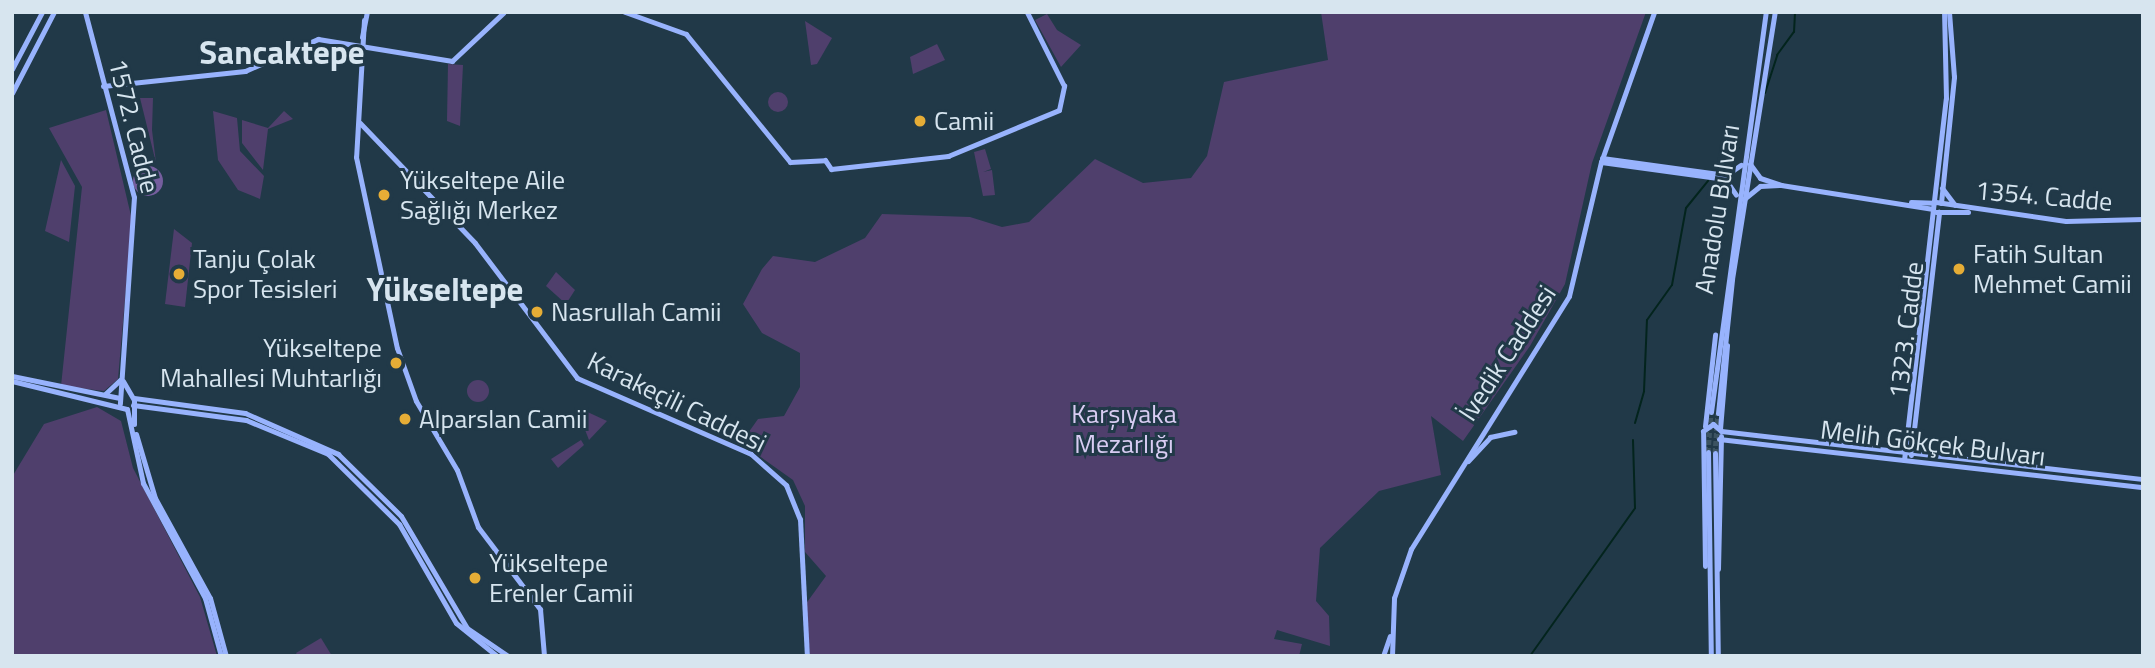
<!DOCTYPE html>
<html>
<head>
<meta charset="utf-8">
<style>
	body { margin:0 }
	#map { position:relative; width:2155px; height:668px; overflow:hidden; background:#213948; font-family:"Titillium Web",sans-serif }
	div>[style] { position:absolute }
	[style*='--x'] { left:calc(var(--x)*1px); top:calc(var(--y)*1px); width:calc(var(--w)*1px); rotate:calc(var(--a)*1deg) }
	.green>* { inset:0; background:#4f3f6c }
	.round { border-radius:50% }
	.forest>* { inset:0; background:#755e9e }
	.stream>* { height:2px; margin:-1px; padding:0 1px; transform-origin:1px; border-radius:1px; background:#03241d }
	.major-tunnel>* { height:5px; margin-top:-2.5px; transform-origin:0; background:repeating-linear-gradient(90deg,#3c5361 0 5px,transparent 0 7.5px) }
	.major>* { height:5px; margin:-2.5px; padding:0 2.5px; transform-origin:2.5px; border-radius:2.5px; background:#98b3fd }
	.dots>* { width:19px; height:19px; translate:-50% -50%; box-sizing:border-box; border:4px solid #213948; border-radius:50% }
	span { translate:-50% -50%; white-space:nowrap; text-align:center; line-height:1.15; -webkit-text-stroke:6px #213948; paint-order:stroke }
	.poi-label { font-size:26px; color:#d7e5ef }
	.left { translate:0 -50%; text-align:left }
	.right { translate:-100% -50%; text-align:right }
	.street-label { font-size:26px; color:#d7e5ef }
	.park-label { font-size:26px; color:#d8ccf2 }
	.district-label { font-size:33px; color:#d7e5ef; font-weight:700 }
	.frame { position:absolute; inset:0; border:14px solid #d7e5ef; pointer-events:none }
</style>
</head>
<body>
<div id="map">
	<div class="green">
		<div style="clip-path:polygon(1321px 12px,1646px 12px,1592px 163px,1565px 284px,1530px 346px,1463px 441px,1431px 416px,1441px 475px,1379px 491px,1320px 548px,1316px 601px,1329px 616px,1330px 646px,1277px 630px,1274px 639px,1302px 644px,1299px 656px,810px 656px,805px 605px,826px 576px,805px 552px,805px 506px,793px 480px,741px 443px,758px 419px,784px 416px,800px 387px,800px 353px,762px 333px,743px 304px,762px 269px,773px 256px,815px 262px,865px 238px,882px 214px,970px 217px,1002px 227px,1029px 222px,1095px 159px,1143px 183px,1191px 178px,1207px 156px,1224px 82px,1328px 60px)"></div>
		<div style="clip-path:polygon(1047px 14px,1057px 30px,1081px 45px,1061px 67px,1035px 20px)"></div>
		<div style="clip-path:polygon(805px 21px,832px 38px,817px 64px,811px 65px)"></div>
		<div style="clip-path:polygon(937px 44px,945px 60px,913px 74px,910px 57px)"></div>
		<div style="clip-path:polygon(448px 64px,463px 65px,460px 126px,447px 121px)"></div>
		<div class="round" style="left:768px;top:92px;width:20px;height:20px"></div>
		<div style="clip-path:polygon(153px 98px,152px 130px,156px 163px,140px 98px)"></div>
		<div style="clip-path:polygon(106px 110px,132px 220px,118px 379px,104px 391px,61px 386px,82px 187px,49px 128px)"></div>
		<div style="clip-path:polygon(213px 111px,237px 118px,240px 151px,264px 176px,260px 199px,238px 190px,218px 160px)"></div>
		<div style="clip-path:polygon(284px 111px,293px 119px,268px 129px,263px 170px,242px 143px,242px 120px,268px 128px)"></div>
		<div style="clip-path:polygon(985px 149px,991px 169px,983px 172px,992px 170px,995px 195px,983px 196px,974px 152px)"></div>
		<div style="clip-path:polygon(61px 160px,75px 186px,69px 242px,45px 231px)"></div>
		<div style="clip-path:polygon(174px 229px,192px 243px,185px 307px,165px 304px)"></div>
		<div style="clip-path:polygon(556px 272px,575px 290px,566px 304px,546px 286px)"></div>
		<div class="round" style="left:467px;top:380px;width:22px;height:22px"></div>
		<div style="clip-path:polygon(97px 407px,121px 421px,133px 468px,200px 597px,217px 656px,12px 656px,12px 477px,44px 424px)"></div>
		<div style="clip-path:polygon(581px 409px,607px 421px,589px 440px,578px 412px)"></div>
		<div style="clip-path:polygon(581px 440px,584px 445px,558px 468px,551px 459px)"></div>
		<div style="clip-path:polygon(321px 638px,332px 656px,298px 656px,296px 653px)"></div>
	</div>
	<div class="forest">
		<div class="round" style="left:133px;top:166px;width:30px;height:30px"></div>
	</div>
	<div class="stream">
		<div style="--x:1765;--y:93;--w:40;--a:-72"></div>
		<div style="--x:1777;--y:55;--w:29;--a:-54"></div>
		<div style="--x:1794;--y:32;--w:20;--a:-87"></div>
		<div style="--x:1719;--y:168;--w:28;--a:-46"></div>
		<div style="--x:1635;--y:423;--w:33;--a:-74"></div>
		<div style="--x:1644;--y:391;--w:71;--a:-87.6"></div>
		<div style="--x:1647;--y:320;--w:43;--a:-54.5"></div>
		<div style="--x:1672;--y:285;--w:78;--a:-79.7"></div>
		<div style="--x:1686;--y:208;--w:35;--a:-51"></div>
		<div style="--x:1530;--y:656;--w:181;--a:-54.6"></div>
		<div style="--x:1635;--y:508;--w:68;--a:-91.7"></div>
	</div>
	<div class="major-tunnel">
		<div style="--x:1708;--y:452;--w:40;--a:-85.7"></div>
		<div style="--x:1715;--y:453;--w:40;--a:-85.7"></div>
	</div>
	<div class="major">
		<div style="--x:85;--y:12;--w:191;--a:75.2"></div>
		<div style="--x:134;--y:197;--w:207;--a:93.9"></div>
		<div style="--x:625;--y:12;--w:65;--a:19.8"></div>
		<div style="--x:686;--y:34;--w:165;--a:50.9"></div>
		<div style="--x:790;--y:162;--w:35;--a:-3"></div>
		<div style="--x:825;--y:160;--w:11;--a:56"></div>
		<div style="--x:831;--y:169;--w:118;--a:-6.3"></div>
		<div style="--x:948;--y:156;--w:120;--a:-22.5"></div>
		<div style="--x:1059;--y:110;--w:25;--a:-78"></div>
		<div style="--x:1064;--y:86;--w:83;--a:-116.6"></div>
		<div style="--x:364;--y:20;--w:137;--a:93.3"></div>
		<div style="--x:356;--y:157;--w:195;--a:77.9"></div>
		<div style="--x:397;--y:348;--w:56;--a:70.3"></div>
		<div style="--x:416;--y:401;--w:80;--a:59.3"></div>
		<div style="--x:457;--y:470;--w:61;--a:69.8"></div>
		<div style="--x:478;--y:527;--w:103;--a:52.9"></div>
		<div style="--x:540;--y:609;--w:47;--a:85.1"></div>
		<div style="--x:362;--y:37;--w:25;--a:-79"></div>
		<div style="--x:12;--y:69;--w:64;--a:-62.2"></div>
		<div style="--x:103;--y:86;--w:143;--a:-6"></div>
		<div style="--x:245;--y:71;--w:80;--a:-23.7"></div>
		<div style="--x:318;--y:39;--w:136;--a:9.3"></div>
		<div style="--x:452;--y:61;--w:71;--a:-43.3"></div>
		<div style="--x:12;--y:93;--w:91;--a:-62.6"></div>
		<div style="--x:360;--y:123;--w:166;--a:46.2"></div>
		<div style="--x:475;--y:243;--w:169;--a:52.9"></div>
		<div style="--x:577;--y:378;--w:190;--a:23.6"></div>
		<div style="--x:751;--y:454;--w:47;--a:41.5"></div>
		<div style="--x:786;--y:485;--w:37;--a:68"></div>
		<div style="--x:800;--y:519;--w:137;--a:87.1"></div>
		<div style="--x:1602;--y:158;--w:125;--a:7.8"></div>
		<div style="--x:1726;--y:175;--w:18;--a:-34"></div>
		<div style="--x:1601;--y:162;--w:125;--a:7.8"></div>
		<div style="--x:1725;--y:179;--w:19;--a:55"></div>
		<div style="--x:1750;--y:164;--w:17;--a:54"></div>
		<div style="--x:1760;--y:178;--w:22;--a:18"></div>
		<div style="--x:1781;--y:185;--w:154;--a:9"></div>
		<div style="--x:1942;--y:188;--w:21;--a:53"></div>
		<div style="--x:1744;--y:199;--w:21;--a:-39"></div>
		<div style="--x:1760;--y:186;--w:21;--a:-3"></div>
		<div style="--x:1911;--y:202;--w:23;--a:2"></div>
		<div style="--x:1936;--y:202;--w:131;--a:8.3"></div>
		<div style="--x:2066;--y:221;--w:77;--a:-1.5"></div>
		<div style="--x:1941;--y:203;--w:127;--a:-84.1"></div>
		<div style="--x:1954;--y:77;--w:65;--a:-94.4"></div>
		<div style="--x:1936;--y:212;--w:32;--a:0"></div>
		<div style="--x:12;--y:376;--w:110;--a:11.5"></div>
		<div style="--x:12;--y:381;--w:118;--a:13.7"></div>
		<div style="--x:127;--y:409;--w:76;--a:77.8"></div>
		<div style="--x:143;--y:483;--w:131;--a:61.7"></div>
		<div style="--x:205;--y:598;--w:60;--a:74.6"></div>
		<div style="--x:123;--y:381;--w:22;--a:60"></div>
		<div style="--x:134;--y:400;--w:24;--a:90"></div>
		<div style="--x:105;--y:394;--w:21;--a:-43"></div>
		<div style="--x:134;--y:398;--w:112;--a:7.7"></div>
		<div style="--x:245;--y:413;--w:102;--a:23.8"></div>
		<div style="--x:338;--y:454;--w:88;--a:44.5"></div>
		<div style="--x:401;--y:516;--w:130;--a:59.5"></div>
		<div style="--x:467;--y:628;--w:50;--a:34.3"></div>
		<div style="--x:133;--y:405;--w:114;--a:7.6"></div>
		<div style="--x:246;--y:420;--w:89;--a:22.5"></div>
		<div style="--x:328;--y:454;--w:100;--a:44.6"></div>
		<div style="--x:399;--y:524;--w:114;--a:60.1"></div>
		<div style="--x:456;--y:623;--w:53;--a:38.8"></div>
		<div style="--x:1711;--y:412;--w:404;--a:-82.2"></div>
		<div style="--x:1718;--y:413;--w:135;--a:-84"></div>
		<div style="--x:1732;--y:279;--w:270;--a:-80.9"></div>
		<div style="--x:1705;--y:426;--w:92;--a:-83.7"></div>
		<div style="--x:1720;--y:429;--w:84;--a:-85.2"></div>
		<div style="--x:1721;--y:431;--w:425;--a:6.5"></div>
		<div style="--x:136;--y:434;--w:67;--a:73.5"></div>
		<div style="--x:155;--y:498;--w:114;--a:61.2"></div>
		<div style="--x:210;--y:598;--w:60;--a:74.6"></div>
		<div style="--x:1719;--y:439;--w:427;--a:6.5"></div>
		<div style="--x:1708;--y:452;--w:204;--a:89.2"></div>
		<div style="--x:1715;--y:453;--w:203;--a:89.2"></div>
		<div style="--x:1911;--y:455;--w:245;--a:-83.4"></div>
		<div style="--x:1904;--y:460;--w:364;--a:-83.4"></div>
		<div style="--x:1946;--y:98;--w:86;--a:-91.3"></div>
		<div style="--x:1468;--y:461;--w:33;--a:-47"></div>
		<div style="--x:1490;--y:437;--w:25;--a:-12"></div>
		<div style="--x:1705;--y:566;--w:135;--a:-90.8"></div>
		<div style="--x:1703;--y:431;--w:12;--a:-35"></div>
		<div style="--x:1713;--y:424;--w:11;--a:41"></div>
		<div style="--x:1718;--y:569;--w:133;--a:-88.7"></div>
		<div style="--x:1383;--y:656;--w:21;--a:-71"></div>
		<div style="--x:1392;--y:656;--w:58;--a:-88"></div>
		<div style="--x:1394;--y:598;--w:52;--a:-70.9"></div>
		<div style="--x:1411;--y:549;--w:298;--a:-58"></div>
		<div style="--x:1569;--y:296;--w:138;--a:-76.6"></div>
		<div style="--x:1601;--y:162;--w:159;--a:-70.5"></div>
	</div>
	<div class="dots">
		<div style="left:920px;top:121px;background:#e6ad36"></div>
		<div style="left:384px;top:195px;background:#e6ad36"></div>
		<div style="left:1959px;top:269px;background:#e6ad36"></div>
		<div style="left:179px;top:274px;background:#e6ad36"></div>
		<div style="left:537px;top:312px;background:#e6ad36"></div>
		<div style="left:396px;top:363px;background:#e6ad36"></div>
		<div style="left:405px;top:419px;background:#e6ad36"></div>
		<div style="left:475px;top:578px;background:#e6ad36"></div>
	</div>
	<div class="poi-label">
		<span class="left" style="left:934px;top:121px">Camii</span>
		<span class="left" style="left:400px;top:195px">Yükseltepe Aile<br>Sağlığı Merkez</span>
		<span class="left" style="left:1973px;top:269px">Fatih Sultan<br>Mehmet Camii</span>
		<span class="left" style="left:193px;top:274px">Tanju Çolak<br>Spor Tesisleri</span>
		<span class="left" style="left:551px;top:312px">Nasrullah Camii</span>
		<span class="right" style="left:382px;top:363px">Yükseltepe<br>Mahallesi Muhtarlığı</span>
		<span class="left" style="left:419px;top:419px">Alparslan Camii</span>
		<span class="left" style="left:489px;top:578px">Yükseltepe<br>Erenler Camii</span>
	</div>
	<div class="street-label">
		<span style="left:134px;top:126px;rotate:76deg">1572. Cadde</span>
		<span style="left:2044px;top:196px;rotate:5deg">1354. Cadde</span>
		<span style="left:1717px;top:209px;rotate:-81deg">Anadolu Bulvarı</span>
		<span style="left:1906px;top:330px;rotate:-83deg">1323. Cadde</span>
		<span style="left:1507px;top:353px;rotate:-57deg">İvedik Caddesi</span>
		<span style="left:677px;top:402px;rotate:26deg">Karakeçili Caddesi</span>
		<span style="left:1933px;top:443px;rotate:7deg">Melih Gökçek Bulvarı</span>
	</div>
	<div class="park-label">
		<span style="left:1124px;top:429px">Karşıyaka<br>Mezarlığı</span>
	</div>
	<div class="district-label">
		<span style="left:282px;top:53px">Sancaktepe</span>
		<span style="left:445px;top:290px">Yükseltepe</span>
	</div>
	<div class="frame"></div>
</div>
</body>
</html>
